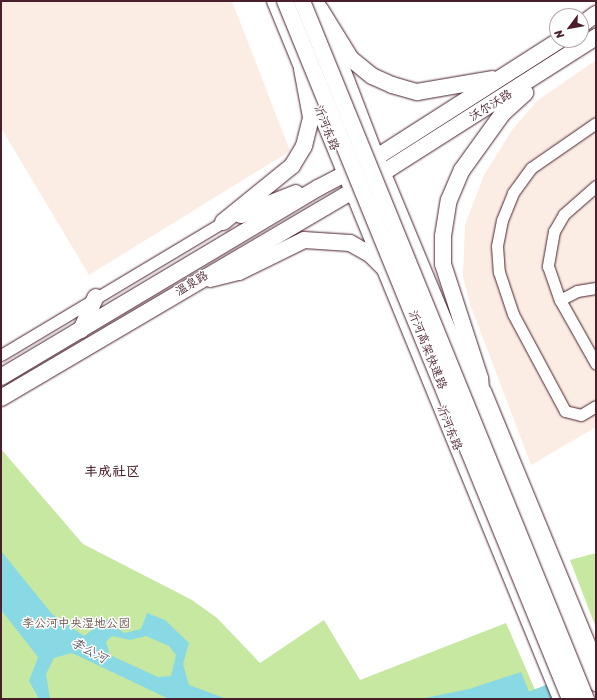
<!DOCTYPE html>
<html>
<head>
<meta charset="utf-8">
<style>
	body { margin:0 }
	#map { position:relative; width:597px; height:700px; overflow:hidden; background:#fff; font-family:Sriracha,"LXGW WenKai TC",sans-serif }
	div>[style] { position:absolute }
	[style*='--x'] { left:calc(var(--x)*1px); top:calc(var(--y)*1px); width:calc(var(--w)*1px); rotate:calc(var(--a)*1deg) }
	.built>* { inset:0; background:#fcede4 }
	.green>* { inset:0; background:#c6e8a1 }
	.water>* { inset:0; background:#89d9e5 }
	.river>* { height:15px; margin:-7.5px; padding:0 7.5px; transform-origin:7.5px; border-radius:7.5px; background:#89d9e5 }
	.roads { filter:drop-shadow(0 0 1px #4a1f2b) drop-shadow(0 0 1px #4a1f2b) }
	.minor>* { height:11px; margin:-5.5px; padding:0 5.5px; transform-origin:5.5px; border-radius:5.5px; background:#fff }
	.major>* { height:14px; margin:-7px; padding:0 7px; transform-origin:7px; border-radius:7px; background:#fff }
	.highway>* { height:16px; margin:-8px; padding:0 8px; transform-origin:8px; border-radius:8px; background:#fff }
	.bridges { filter:drop-shadow(0 0 1px #4a1f2b) drop-shadow(0 0 1px #4a1f2b) }
	.highway-bridge>* { height:16px; margin:-8px; padding:0 8px; transform-origin:8px; border-radius:8px; background:#fff }
	span { translate:-50% -50%; white-space:nowrap; text-align:center; line-height:1.15; -webkit-text-stroke:3px #fff; paint-order:stroke }
	.street-label { font-size:12px; color:#4a1f2b }
	.park-label { font-size:12px; color:#695148 }
	.water-label { font-size:13px; color:#5d5763; font-style:italic }
	.quarter-label { font-size:14px; color:#4a1f2b; font-weight:700 }
	.frame { position:absolute; inset:0; border:2px solid #4a1f2b; pointer-events:none }
	.north { position:absolute; left:549px; top:8px; width:40px; height:40px; box-sizing:border-box; background:#fff; border:1px solid #b7a5aa; border-radius:50%; rotate:238deg; font-size:11px; font-weight:700; line-height:16px; text-align:center; color:#4a1f2b }
	.north::after { content:''; display:block; margin:auto; width:14px; height:18px; background:#4a1f2b; clip-path:polygon(50% 0,100% 100%,50% 72%,0 100%) }
</style>
</head>
<body>
<div id="map">
	<div class="built">
		<div style="clip-path:polygon(1px 1px,232px 1px,290px 151px,89px 275px,1px 128px)"></div>
		<div style="clip-path:polygon(596px 60px,596px 427px,531px 465px,470px 304px,463px 277px,465px 225px,484px 175px,512px 130px,537px 101px)"></div>
	</div>
	<div class="green">
		<div style="clip-path:polygon(1px 449px,83px 544px,192px 600px,217px 618px,260px 663px,324px 620px,360px 680px,506px 623px,539px 699px,1px 699px)"></div>
		<div style="clip-path:polygon(596px 553px,596px 628px,570px 560px)"></div>
	</div>
	<div class="water">
		<div style="clip-path:polygon(evenodd,1px 551px,52px 614px,84px 636px,107px 619px,124px 633px,141px 629px,147px 613px,165px 620px,189px 643px,183px 664px,189px 685px,227px 699px,169px 699px,72px 653px,54px 658px,46px 674px,50px 699px,39px 699px,29px 681px,38px 657px,1px 610px,1px 551px,112px 636px,130px 640px,146px 636px,169px 646px,176px 655px,171px 676px,158px 677px,110px 655px,106px 642px,112px 636px)"></div>
		<div style="clip-path:polygon(521px 672px,532px 699px,420px 699px,469px 689px)"></div>
	</div>
	<div class="river">
		<div style="--x:529;--y:699;--w:41;--a:-21.5"></div>
	</div>
	<div class="roads">
		<div class="minor">
			<div style="--x:596;--y:123;--w:79;--a:145.3"></div>
			<div style="--x:531;--y:168;--w:31;--a:126"></div>
			<div style="--x:513;--y:193;--w:29;--a:112"></div>
			<div style="--x:502;--y:220;--w:26;--a:101"></div>
			<div style="--x:497;--y:246;--w:26;--a:86"></div>
			<div style="--x:499;--y:272;--w:44;--a:71.6"></div>
			<div style="--x:513;--y:314;--w:110;--a:61.8"></div>
			<div style="--x:565;--y:411;--w:16;--a:14"></div>
			<div style="--x:581;--y:415;--w:17;--a:-31"></div>
			<div style="--x:596;--y:186;--w:43;--a:138.8"></div>
			<div style="--x:564;--y:214;--w:20;--a:120"></div>
			<div style="--x:554;--y:231;--w:36;--a:100"></div>
			<div style="--x:548;--y:266;--w:36;--a:71"></div>
			<div style="--x:560;--y:300;--w:73;--a:60.6"></div>
			<div style="--x:560;--y:300;--w:19;--a:-28"></div>
			<div style="--x:577;--y:291;--w:19;--a:-9"></div>
			<div style="--x:1;--y:355;--w:259;--a:-30.9"></div>
			<div style="--x:485;--y:390;--w:291;--a:67.6"></div>
		</div>
		<div class="major">
			<div style="--x:274;--y:1;--w:754;--a:67.72"></div>
			<div style="--x:317;--y:1;--w:167;--a:69"></div>
			<div style="--x:377;--y:157;--w:571;--a:67.43"></div>
		</div>
		<div class="highway">
			<div style="--x:320;--y:9;--w:59;--a:58.2"></div>
			<div style="--x:351;--y:59;--w:27;--a:39"></div>
			<div style="--x:372;--y:76;--w:22;--a:24"></div>
			<div style="--x:392;--y:85;--w:26;--a:16"></div>
			<div style="--x:417;--y:92;--w:76;--a:-9.8"></div>
			<div style="--x:581;--y:25;--w:19;--a:-36"></div>
			<div style="--x:241;--y:215;--w:59;--a:-21.8"></div>
			<div style="--x:223;--y:222;--w:89;--a:-39.1"></div>
			<div style="--x:292;--y:166;--w:23;--a:-59"></div>
			<div style="--x:304;--y:146;--w:30;--a:-76"></div>
			<div style="--x:311;--y:117;--w:49;--a:-100.6"></div>
			<div style="--x:210;--y:279;--w:30;--a:-14"></div>
			<div style="--x:239;--y:272;--w:72;--a:-26.2"></div>
			<div style="--x:304;--y:240;--w:46;--a:3.7"></div>
			<div style="--x:350;--y:243;--w:23;--a:29"></div>
			<div style="--x:370;--y:254;--w:20;--a:45"></div>
			<div style="--x:81;--y:330;--w:36;--a:-66"></div>
			<div style="--x:1;--y:377;--w:369;--a:-30.8"></div>
			<div style="--x:318;--y:188;--w:67;--a:-27.7"></div>
			<div style="--x:377;--y:157;--w:217;--a:-32.6"></div>
			<div style="--x:1;--y:398;--w:445;--a:-30.5"></div>
			<div style="--x:384;--y:172;--w:251;--a:-32.5"></div>
			<div style="--x:483;--y:411;--w:33;--a:-95"></div>
			<div style="--x:480;--y:378;--w:120;--a:-108"></div>
			<div style="--x:443;--y:264;--w:28;--a:-90"></div>
			<div style="--x:443;--y:236;--w:36;--a:-81"></div>
			<div style="--x:449;--y:200;--w:33;--a:-67"></div>
			<div style="--x:462;--y:170;--w:70;--a:-54.3"></div>
			<div style="--x:503;--y:113;--w:30;--a:-42"></div>
		</div>
	</div>
	<div class="bridges">
		<div class="highway-bridge">
			<div style="--x:285;--y:1;--w:754;--a:67.79"></div>
			<div style="--x:302;--y:1;--w:754;--a:67.86"></div>
		</div>
	</div>
	<div class="street-label">
		<span style="left:491px;top:106px;rotate:-32deg">沃尔沃路</span>
		<span style="left:326px;top:128px;rotate:68deg">沂河东路</span>
		<span style="left:192px;top:284px;rotate:-31deg">温泉路</span>
		<span style="left:427px;top:350px;rotate:68deg">沂河高架快速路</span>
		<span style="left:449px;top:428px;rotate:68deg">沂河东路</span>
	</div>
	<div class="park-label">
		<span style="left:76px;top:624px">李公河中央湿地公园</span>
	</div>
	<div class="water-label">
		<span style="left:89px;top:651px;rotate:28deg">李公河</span>
	</div>
	<div class="quarter-label">
		<span style="left:112px;top:472px">丰成社区</span>
	</div>
	<div class="frame"></div>
	<div class="north">N</div>
</div>
</body>
</html>
